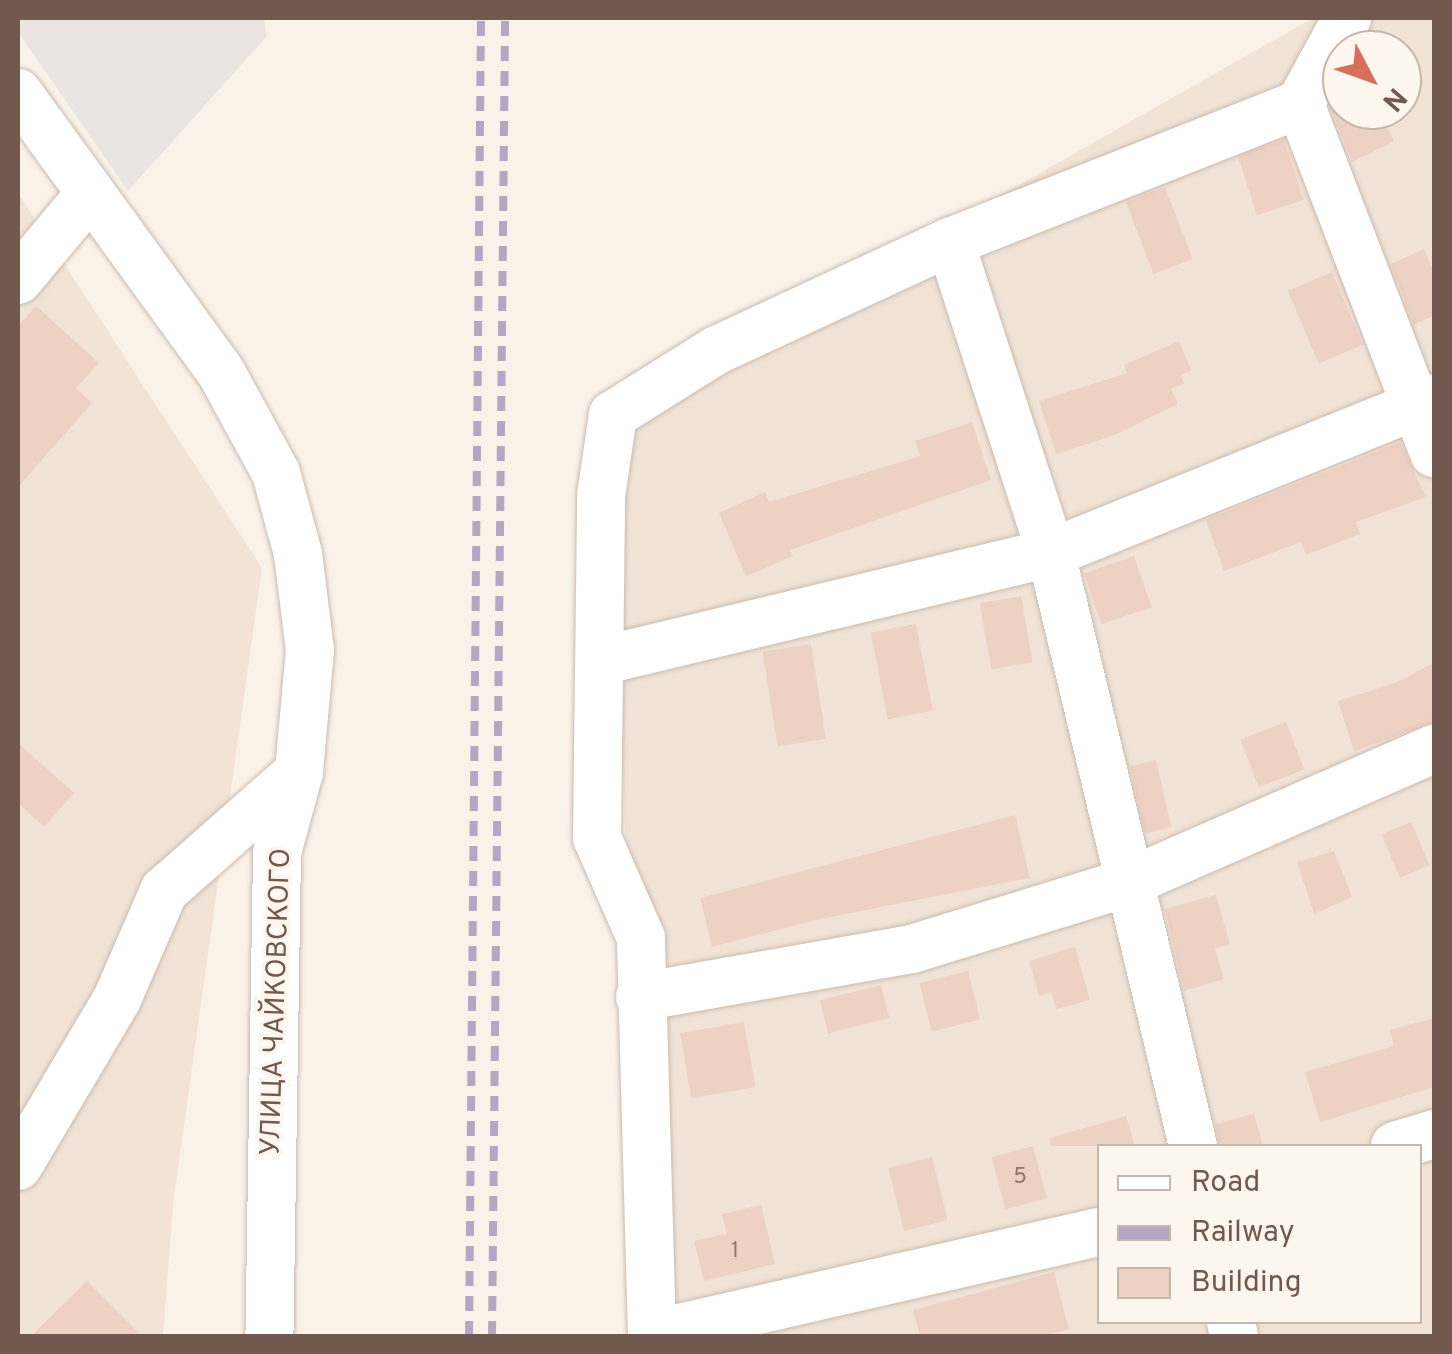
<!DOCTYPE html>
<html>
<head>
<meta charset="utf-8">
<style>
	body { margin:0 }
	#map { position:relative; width:1452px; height:1354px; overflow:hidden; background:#faf2e8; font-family:Overpass,sans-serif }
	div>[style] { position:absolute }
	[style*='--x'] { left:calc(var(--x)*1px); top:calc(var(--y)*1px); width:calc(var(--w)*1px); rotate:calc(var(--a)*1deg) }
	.residential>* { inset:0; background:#f1e4d7 }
	.industrial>* { inset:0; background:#ebe5e1 }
	.building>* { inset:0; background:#edd1c3; transform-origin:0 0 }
	.roads { filter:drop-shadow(0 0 2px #cbbaaf) drop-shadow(0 0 2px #cbbaaf) }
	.minor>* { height:48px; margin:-24px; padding:0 24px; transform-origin:24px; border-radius:24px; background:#fff }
	.rail>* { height:8px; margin-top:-4px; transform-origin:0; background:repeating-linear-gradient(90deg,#b5a7c3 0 15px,transparent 0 25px) }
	span { translate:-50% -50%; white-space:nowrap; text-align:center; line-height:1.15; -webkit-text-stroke:8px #fdf6ee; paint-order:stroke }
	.number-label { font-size:22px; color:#91776c }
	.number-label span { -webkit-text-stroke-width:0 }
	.street-label { font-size:28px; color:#72594f }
	.frame { position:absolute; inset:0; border:20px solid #72594f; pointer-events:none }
	.legend { position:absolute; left:1097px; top:1144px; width:325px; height:180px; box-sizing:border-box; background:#fdf6ee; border:2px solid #c5b7ae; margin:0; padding:12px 18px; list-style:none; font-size:30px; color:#72594f }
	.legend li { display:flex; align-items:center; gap:20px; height:50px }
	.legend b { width:50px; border:2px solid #c5b7ae }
	.north { position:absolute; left:1322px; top:30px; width:100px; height:100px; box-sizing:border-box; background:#fdf6ee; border:2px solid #c5b7ae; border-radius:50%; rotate:131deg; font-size:28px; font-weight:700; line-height:40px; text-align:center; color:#72594f }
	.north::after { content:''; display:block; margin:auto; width:35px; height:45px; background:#d7705b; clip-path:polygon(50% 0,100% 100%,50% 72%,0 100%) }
</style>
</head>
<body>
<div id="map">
	<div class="residential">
		<div style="clip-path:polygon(evenodd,1313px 18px,1434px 18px,1434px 1336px,640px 1336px,613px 415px,1313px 18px,1342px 50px,1402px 50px,1402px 110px,1342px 110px,1342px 50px,1313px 18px,1100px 1146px,1420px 1146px,1420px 1322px,1100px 1322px,1100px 1146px)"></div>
		<div style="clip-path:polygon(18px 193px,262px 568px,173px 1204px,163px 1336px,18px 1336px)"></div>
	</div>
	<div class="industrial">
		<div style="clip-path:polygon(18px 18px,264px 18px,267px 36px,128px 191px,18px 32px)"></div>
	</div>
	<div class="building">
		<div style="clip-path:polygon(1339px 95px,1342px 110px,1379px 110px,1394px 141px,1352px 162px,1330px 106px)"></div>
		<div style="left:1284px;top:140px;width:63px;height:49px;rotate:72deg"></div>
		<div style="left:1165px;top:187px;width:77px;height:42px;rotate:69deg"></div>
		<div style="clip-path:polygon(1424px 249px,1434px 272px,1434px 315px,1414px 325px,1391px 264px)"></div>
		<div style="left:1332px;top:272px;width:79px;height:48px;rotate:67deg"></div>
		<div style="clip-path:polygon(36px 306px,99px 363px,76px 388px,92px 403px,18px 487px,18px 326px)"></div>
		<div style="clip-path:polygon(1179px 341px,1191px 370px,1181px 375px,1184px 384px,1171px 389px,1178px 404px,1112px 436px,1056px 454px,1039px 401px,1127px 373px,1124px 365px)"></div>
		<div style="clip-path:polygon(972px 422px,991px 480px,790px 550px,793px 556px,746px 576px,719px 513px,765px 492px,769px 502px,920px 456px,915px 441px)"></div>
		<div style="clip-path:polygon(1400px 442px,1426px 497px,1356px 522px,1360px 534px,1306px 555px,1301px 542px,1224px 571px,1206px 520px)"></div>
		<div style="left:1134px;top:556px;width:54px;height:53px;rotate:71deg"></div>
		<div style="left:1021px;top:596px;width:67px;height:42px;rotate:80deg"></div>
		<div style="left:916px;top:624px;width:88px;height:46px;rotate:79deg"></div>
		<div style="left:811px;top:644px;width:96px;height:49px;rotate:81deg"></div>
		<div style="clip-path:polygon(1434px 662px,1434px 722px,1354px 751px,1338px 701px,1398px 682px)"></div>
		<div style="left:1286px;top:722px;width:51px;height:49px;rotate:69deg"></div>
		<div style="clip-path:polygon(18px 743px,74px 793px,44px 827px,18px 803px)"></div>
		<div style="left:1156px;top:760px;width:69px;height:27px;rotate:77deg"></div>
		<div style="clip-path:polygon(1015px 815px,1030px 878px,815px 920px,712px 947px,700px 898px)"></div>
		<div style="left:1411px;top:822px;width:47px;height:32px;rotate:67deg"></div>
		<div style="clip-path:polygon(1334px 851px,1352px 897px,1314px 914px,1297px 862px)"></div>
		<div style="clip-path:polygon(1216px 895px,1230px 944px,1215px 948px,1224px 979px,1184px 991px,1165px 909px)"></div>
		<div style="clip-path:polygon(1075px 947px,1090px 1000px,1056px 1009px,1051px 992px,1039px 996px,1029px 961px)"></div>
		<div style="left:968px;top:971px;width:50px;height:50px;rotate:76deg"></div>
		<div style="left:881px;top:985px;width:34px;height:63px;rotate:76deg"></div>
		<div style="clip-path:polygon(1434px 1018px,1434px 1087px,1320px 1122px,1305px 1072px,1394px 1046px,1390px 1030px)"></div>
		<div style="left:744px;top:1022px;width:66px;height:65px;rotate:80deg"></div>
		<div style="clip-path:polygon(1254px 1114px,1263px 1146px,1220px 1146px,1216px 1124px)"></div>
		<div style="clip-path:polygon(1126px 1116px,1135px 1146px,1051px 1146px,1050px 1138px)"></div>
		<div style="left:1033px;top:1146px;width:54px;height:43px;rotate:75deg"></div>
		<div style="left:932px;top:1157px;width:65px;height:45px;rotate:76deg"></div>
		<div style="clip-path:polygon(761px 1205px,775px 1264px,704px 1281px,694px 1241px,727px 1234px,722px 1214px)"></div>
		<div style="clip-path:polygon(1054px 1272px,1069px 1329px,1041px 1336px,920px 1336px,913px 1310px)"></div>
		<div style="clip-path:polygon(87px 1281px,142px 1336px,31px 1336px)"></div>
	</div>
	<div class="roads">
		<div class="minor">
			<div style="--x:18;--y:93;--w:347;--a:54"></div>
			<div style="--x:222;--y:374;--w:113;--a:61.4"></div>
			<div style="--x:276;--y:473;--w:84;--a:74.8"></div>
			<div style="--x:298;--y:554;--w:97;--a:82.9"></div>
			<div style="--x:310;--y:650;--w:122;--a:95.2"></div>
			<div style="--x:299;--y:772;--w:84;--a:105.2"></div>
			<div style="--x:277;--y:853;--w:483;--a:90.9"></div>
			<div style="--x:1300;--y:104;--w:374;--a:69"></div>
			<div style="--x:950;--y:242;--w:327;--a:72"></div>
			<div style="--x:1051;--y:553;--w:610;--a:76.53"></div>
			<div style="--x:18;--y:280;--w:111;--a:-50.1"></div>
			<div style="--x:600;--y:661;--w:464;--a:-13.5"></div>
			<div style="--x:1051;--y:553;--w:413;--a:-22"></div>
			<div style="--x:640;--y:997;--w:276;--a:-10"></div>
			<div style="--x:912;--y:949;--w:225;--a:-17.1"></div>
			<div style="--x:1127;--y:883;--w:335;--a:-23.6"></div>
			<div style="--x:1395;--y:1146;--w:41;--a:-17.1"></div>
			<div style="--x:18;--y:1166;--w:194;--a:-59.3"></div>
			<div style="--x:117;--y:999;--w:118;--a:-66.5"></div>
			<div style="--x:164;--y:891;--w:180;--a:-41.4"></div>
			<div style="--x:1231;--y:1322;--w:14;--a:78"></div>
			<div style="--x:653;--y:1334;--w:458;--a:-12.9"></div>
			<div style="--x:652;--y:1336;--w:398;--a:-91.6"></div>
			<div style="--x:641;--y:938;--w:109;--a:-113.7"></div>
			<div style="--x:597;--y:838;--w:342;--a:-89.3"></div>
			<div style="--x:601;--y:496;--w:82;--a:-81.6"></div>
			<div style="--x:613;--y:415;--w:120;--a:-32.1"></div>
			<div style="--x:715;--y:351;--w:259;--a:-24.9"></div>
			<div style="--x:950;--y:242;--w:376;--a:-21.5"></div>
			<div style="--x:1300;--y:104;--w:98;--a:-61.3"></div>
		</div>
	</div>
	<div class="rail">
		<div style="--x:469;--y:1336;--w:1318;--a:-89.48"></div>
		<div style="--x:492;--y:1336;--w:1318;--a:-89.43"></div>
	</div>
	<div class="number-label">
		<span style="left:1020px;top:1178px">5</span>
		<span style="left:735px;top:1252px">1</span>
	</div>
	<div class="street-label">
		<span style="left:277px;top:1002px;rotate:-88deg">УЛИЦА ЧАЙКОВСКОГО</span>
	</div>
	<div class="frame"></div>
	<ul class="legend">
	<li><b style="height:12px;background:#fff"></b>Road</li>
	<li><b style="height:12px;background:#b5a7c3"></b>Railway</li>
	<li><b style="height:28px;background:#edd1c3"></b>Building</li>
	</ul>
	<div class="north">N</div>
</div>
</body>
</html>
